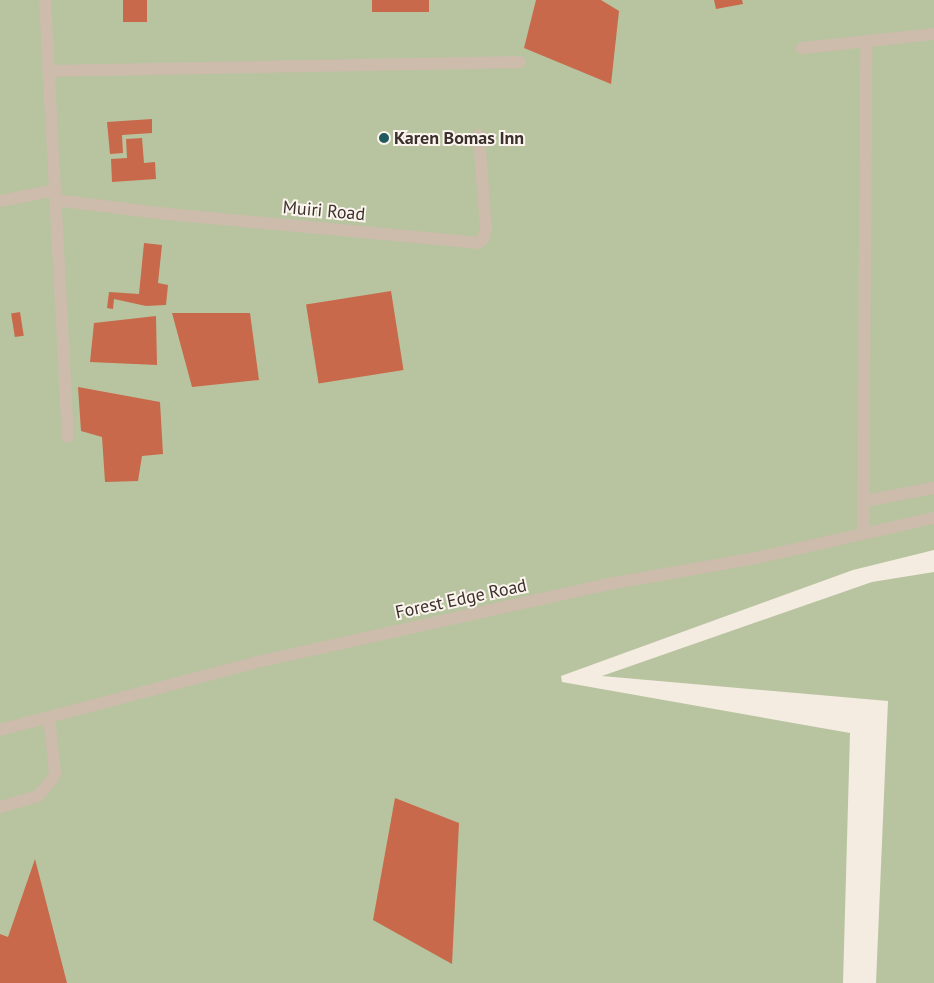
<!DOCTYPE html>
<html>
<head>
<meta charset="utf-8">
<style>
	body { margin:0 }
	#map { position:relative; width:934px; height:983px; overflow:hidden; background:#f4ebe1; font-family:"PT Sans",sans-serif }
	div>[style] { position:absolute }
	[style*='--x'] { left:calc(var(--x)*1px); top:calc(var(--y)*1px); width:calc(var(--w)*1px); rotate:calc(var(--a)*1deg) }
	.green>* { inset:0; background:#b8c4a0 }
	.building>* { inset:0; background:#c8694b; transform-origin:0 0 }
	.minor>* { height:12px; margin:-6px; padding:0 6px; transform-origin:6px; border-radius:6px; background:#cdbbac }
	.dots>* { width:14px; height:14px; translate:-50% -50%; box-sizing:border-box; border:2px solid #fbf5ee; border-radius:50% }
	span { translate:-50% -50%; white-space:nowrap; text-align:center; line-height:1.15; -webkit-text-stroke:4px #fbf5ee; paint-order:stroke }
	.poi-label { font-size:18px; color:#3b302b; font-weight:700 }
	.left { translate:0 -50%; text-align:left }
	.street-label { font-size:18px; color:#3b302b }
</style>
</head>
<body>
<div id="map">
	<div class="green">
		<div style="clip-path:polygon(0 0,934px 0,934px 550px,853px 570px,561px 676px,562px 682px,850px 733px,843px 983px,0 983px)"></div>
		<div style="clip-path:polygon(934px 572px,934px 983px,876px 983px,888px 701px,602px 676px,872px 582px)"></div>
	</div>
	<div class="building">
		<div style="left:123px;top:0;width:24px;height:22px"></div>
		<div style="left:372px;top:0;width:57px;height:12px"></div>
		<div style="clip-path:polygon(536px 0,601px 0,619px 11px,611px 84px,524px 48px)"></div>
		<div style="clip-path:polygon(714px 0,742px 0,743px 4px,716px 9px)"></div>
		<div style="clip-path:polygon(152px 119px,152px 133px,122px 135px,123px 153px,110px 154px,107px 122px)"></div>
		<div style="clip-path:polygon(142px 138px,144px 163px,155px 162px,156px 179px,112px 182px,111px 159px,127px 158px,126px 139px)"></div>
		<div style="clip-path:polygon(144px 243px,162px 245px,158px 283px,168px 285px,166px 305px,146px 306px,114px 299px,113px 309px,107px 308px,109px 292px,139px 294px)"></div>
		<div style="left:391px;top:291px;width:80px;height:86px;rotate:81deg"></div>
		<div style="left:20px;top:312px;width:24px;height:9px;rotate:81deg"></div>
		<div style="clip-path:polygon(172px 313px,250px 313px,259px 380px,192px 387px)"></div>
		<div style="clip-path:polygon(156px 316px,157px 365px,90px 362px,94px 323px)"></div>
		<div style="clip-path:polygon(78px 387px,160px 402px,163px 454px,142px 456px,138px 481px,105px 482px,102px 437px,81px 431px)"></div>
		<div style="clip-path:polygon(395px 798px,459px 823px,452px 964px,373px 920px)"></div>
		<div style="clip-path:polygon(35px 859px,67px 983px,0 983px,0 934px,8px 937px)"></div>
	</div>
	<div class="minor">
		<div style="--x:45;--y:0;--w:437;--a:87"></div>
		<div style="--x:802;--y:48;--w:133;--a:-6.1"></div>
		<div style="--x:48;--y:71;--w:472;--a:-1.1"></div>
		<div style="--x:55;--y:200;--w:113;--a:7.1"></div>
		<div style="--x:167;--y:214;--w:312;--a:5.3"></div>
		<div style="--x:478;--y:243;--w:6;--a:-39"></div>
		<div style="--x:483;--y:239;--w:10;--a:-73"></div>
		<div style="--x:486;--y:229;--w:94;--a:-94.3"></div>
		<div style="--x:0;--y:201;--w:56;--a:-11.3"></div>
		<div style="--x:865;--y:501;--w:70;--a:-10.7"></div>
		<div style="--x:863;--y:533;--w:490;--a:-89.6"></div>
		<div style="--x:0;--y:730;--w:266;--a:-14.8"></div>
		<div style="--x:257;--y:662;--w:354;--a:-12.5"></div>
		<div style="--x:603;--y:585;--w:155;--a:-10"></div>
		<div style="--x:756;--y:558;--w:182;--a:-12.7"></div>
		<div style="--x:0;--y:807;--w:40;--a:-16"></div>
		<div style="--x:38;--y:796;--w:21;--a:-49"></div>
		<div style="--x:52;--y:780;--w:8;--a:-67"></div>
		<div style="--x:55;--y:773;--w:56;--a:-96.1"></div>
	</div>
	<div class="dots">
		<div style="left:384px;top:138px;background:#1f5a5e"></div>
	</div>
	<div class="poi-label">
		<span class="left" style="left:394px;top:138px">Karen Bomas Inn</span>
	</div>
	<div class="street-label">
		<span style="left:324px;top:211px;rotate:5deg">Muiri Road</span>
		<span style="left:461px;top:599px;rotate:-12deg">Forest Edge Road</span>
	</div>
</div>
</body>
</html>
